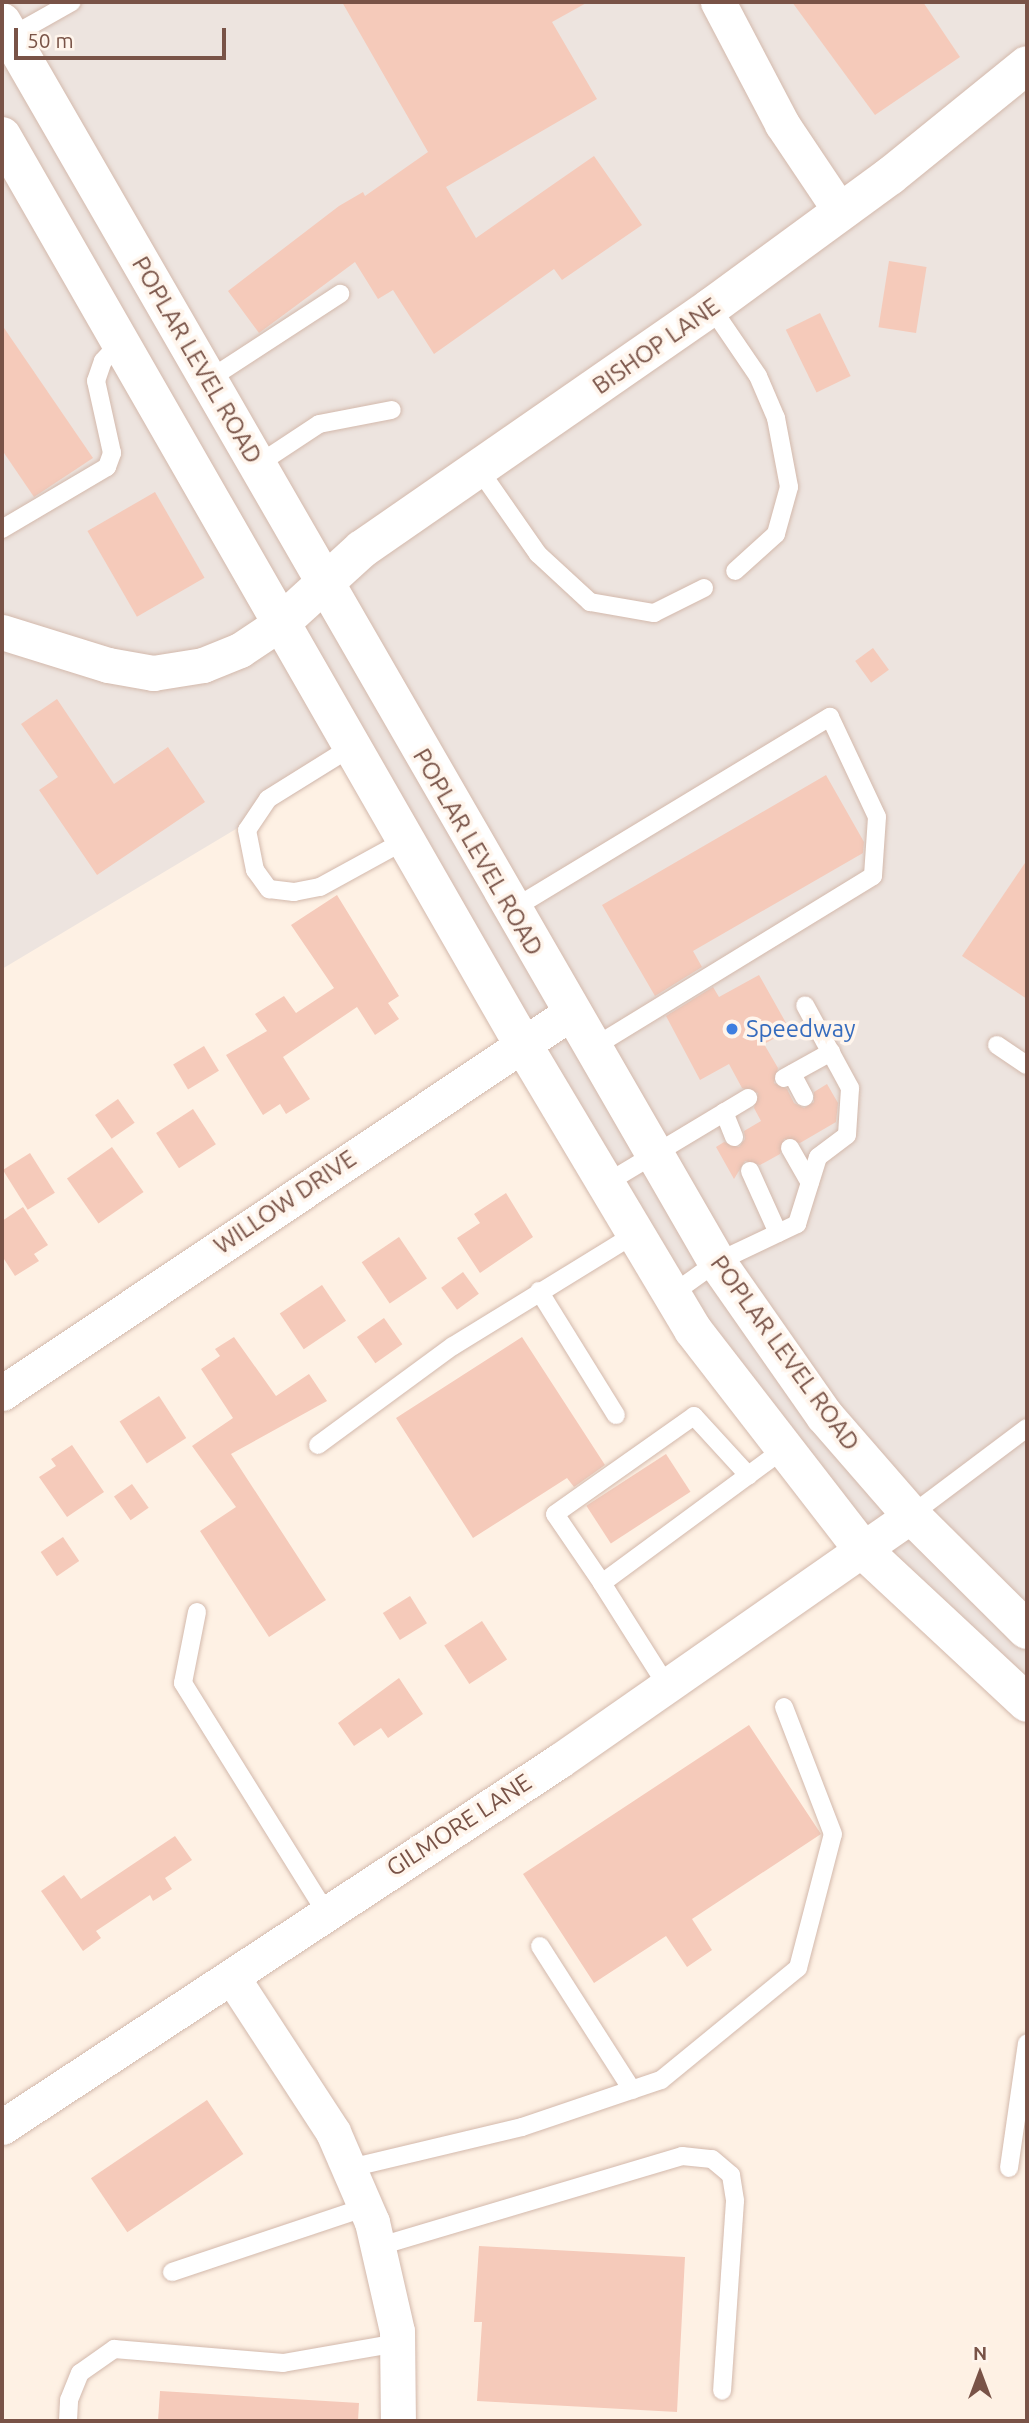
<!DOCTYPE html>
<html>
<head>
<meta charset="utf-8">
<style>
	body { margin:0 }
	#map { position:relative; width:1029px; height:2423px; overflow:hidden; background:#fef1e4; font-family:Ubuntu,sans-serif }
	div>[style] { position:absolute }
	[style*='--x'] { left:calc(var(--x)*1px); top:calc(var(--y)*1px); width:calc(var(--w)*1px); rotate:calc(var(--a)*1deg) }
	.industrial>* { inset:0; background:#ede4df }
	.building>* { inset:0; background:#f5caba; transform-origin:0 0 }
	.roads { filter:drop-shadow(0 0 2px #d3b9ac) drop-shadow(0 0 2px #d3b9ac) }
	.service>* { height:18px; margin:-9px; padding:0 9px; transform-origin:9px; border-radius:9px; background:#fff }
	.minor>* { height:35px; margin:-17.5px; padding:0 17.5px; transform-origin:17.5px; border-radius:17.5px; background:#fff }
	.tertiary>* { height:38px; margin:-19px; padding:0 19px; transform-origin:19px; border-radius:19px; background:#fff }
	.secondary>* { height:38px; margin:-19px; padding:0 19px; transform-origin:19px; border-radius:19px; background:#fff }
	.dots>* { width:19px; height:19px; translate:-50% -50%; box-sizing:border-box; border:4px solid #fff5ec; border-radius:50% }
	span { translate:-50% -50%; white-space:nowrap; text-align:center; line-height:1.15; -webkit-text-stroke:7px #fff5ec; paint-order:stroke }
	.street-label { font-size:24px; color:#795347 }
	.shop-label { font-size:24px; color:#366cbe }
	.left { translate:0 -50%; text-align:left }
	.frame { position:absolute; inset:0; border:4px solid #795347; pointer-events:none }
	.north { position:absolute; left:945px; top:2339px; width:70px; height:70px; -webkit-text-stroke:5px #fff5ec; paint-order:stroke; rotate:0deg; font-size:19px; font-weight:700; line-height:28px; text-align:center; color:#795347 }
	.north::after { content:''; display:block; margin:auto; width:24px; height:32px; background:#795347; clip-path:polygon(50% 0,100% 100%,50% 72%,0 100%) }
	.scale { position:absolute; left:14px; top:28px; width:212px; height:32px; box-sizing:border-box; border:4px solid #795347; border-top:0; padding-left:9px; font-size:21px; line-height:24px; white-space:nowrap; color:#795347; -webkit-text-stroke:5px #fff5ec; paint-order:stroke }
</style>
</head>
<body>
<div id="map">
	<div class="industrial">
		<div style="clip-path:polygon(2px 2px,1027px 2px,1027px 1703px,693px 1330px,358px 756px,2px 969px)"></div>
	</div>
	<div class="building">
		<div style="clip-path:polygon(342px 2px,588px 2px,552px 22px,597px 99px,446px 187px,476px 238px,594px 156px,642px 225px,562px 280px,554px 269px,434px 354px,393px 290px,378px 299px,355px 262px,259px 333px,228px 291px,339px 206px,363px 192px,365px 196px,428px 152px)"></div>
		<div style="clip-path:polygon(792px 2px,923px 2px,960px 57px,875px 115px)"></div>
		<div style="left:889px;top:261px;width:38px;height:67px;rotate:9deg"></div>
		<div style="left:820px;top:313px;width:70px;height:38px;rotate:64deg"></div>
		<div style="clip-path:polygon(2px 325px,93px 458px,34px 497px,2px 450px)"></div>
		<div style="left:155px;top:492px;width:99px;height:78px;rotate:60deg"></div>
		<div style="left:873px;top:648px;width:27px;height:22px;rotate:54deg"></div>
		<div style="clip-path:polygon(57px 699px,114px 784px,168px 747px,205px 802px,97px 875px,39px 790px,58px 777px,21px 724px)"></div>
		<div style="clip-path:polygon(826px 775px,864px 842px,863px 853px,693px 951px,702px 967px,655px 996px,602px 905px)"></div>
		<div style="clip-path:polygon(1027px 860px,1027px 999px,962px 956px)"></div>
		<div style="clip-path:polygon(337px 895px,399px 996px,388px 1003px,399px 1019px,375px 1035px,357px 1007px,283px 1057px,310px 1099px,286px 1114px,280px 1104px,263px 1115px,226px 1055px,267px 1031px,255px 1014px,284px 996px,296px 1013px,334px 988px,291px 925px)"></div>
		<div style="clip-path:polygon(759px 975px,790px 1030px,764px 1044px,778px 1068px,774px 1083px,787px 1089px,794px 1103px,804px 1108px,814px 1102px,814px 1092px,827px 1084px,838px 1103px,836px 1122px,800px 1143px,784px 1139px,780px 1154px,760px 1165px,745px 1161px,734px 1179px,716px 1147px,724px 1142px,739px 1147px,745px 1139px,744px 1131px,761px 1121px,754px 1108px,758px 1093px,742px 1088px,729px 1064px,700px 1080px,666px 1016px,713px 987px,719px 997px)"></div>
		<div style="left:204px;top:1046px;width:29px;height:36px;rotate:59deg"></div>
		<div style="left:118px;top:1099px;width:29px;height:28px;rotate:55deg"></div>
		<div style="left:193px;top:1109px;width:42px;height:44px;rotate:57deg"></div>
		<div style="left:112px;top:1147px;width:55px;height:55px;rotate:55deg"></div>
		<div style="left:30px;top:1153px;width:47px;height:32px;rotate:58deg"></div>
		<div style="clip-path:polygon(506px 1193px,533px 1237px,480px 1273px,457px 1238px,480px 1223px,474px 1214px)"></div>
		<div style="clip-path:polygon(23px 1207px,48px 1245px,34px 1254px,39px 1261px,15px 1276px,2px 1256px,2px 1221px)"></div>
		<div style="left:399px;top:1237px;width:50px;height:45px;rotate:56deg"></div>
		<div style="left:463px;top:1272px;width:27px;height:27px;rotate:54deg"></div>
		<div style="left:322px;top:1285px;width:43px;height:51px;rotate:56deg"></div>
		<div style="left:384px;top:1318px;width:32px;height:33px;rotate:55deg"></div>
		<div style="clip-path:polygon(234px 1337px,276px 1396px,309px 1374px,327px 1401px,231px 1454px,326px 1600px,269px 1637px,200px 1531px,236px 1507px,192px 1446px,233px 1418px,201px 1369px,220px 1356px,215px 1349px)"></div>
		<div style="clip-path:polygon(522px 1337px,605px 1465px,574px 1487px,567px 1478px,473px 1538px,396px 1418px)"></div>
		<div style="left:159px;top:1396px;width:50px;height:47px;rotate:57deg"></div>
		<div style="clip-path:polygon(72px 1445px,104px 1492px,67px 1517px,39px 1477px,56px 1466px,51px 1459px)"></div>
		<div style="left:666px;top:1454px;width:45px;height:95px;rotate:57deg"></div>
		<div style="left:132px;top:1484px;width:29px;height:22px;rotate:55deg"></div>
		<div style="left:63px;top:1537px;width:29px;height:27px;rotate:56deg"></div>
		<div style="left:410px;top:1596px;width:32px;height:32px;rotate:58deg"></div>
		<div style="left:482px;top:1621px;width:46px;height:45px;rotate:57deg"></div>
		<div style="clip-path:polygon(399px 1678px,423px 1714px,388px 1738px,381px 1728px,354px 1746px,338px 1723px)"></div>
		<div style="clip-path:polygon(749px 1725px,821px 1834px,692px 1919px,712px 1950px,687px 1967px,666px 1936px,594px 1983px,523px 1874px)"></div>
		<div style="clip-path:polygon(175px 1836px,192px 1860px,165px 1878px,172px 1889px,153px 1901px,150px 1895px,96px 1931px,101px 1938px,83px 1951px,41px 1891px,64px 1875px,81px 1899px)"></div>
		<div style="left:207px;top:2100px;width:65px;height:140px;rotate:56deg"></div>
		<div style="clip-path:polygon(479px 2246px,685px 2257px,677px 2412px,477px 2401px,482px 2322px,474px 2322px)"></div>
		<div style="clip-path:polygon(160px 2391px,359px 2403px,358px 2421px,158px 2421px)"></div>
	</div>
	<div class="roads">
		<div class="service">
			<div style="--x:8;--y:38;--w:73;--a:-29.4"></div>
			<div style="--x:711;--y:307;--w:83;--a:55.7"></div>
			<div style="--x:758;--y:376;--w:46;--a:66.8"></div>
			<div style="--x:776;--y:418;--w:70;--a:79.3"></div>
			<div style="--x:789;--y:487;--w:49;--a:105.5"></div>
			<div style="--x:776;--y:534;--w:55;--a:137.9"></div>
			<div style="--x:208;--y:380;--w:158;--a:-33.1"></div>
			<div style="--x:257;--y:465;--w:74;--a:-33.5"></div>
			<div style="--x:319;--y:424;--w:74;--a:-10.9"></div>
			<div style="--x:478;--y:468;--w:105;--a:55.1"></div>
			<div style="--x:538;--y:554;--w:71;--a:42.7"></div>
			<div style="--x:590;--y:602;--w:65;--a:9.8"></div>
			<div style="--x:654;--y:613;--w:56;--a:-26.6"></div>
			<div style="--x:2;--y:529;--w:122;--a:-30.6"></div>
			<div style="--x:107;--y:467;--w:15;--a:-70"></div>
			<div style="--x:112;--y:453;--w:74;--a:-102.5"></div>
			<div style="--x:96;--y:381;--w:21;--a:-71"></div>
			<div style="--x:103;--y:361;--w:26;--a:-47"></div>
			<div style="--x:353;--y:746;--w:100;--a:148.1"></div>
			<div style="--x:268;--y:799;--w:37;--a:124"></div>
			<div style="--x:247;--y:830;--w:41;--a:78.7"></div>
			<div style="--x:255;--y:870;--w:24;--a:54"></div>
			<div style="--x:269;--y:889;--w:25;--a:7"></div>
			<div style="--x:294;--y:892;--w:26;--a:-11"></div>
			<div style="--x:320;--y:887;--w:98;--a:-28.7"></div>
			<div style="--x:511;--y:910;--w:373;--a:-31.2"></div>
			<div style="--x:830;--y:717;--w:110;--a:64.8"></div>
			<div style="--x:877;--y:817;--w:59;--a:93.9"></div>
			<div style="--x:873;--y:876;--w:331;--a:148.5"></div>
			<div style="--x:997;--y:1045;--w:36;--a:34"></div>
			<div style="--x:792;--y:1074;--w:26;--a:62"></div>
			<div style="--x:784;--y:1078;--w:54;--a:-29"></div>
			<div style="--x:724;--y:1112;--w:27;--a:68"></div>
			<div style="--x:790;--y:1148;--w:40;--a:60.3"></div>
			<div style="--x:750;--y:1171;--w:68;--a:65.7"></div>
			<div style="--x:605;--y:1184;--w:167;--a:-31"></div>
			<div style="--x:539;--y:1291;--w:146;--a:58.2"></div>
			<div style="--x:671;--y:1295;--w:57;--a:-35.7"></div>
			<div style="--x:717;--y:1262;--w:89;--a:-25.4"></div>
			<div style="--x:797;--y:1224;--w:70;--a:-72.6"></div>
			<div style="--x:818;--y:1157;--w:36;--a:-37"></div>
			<div style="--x:847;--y:1135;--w:47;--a:-86.3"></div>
			<div style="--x:850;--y:1088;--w:94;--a:-118.5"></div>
			<div style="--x:318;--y:1445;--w:167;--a:-36.3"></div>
			<div style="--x:453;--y:1346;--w:214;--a:-31.6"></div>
			<div style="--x:911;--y:1515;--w:145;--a:-36.9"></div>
			<div style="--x:602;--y:1583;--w:83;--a:-124.3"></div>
			<div style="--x:555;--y:1514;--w:170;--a:-35.2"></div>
			<div style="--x:694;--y:1416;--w:81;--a:47.5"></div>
			<div style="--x:197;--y:1612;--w:72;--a:101.2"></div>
			<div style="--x:183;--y:1683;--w:271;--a:58.1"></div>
			<div style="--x:667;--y:1686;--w:122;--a:-122.3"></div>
			<div style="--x:602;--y:1583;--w:226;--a:-36.4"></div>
			<div style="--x:540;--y:1946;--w:171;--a:57.4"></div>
			<div style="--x:350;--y:2168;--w:177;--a:-13.4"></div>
			<div style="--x:522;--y:2127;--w:147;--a:-18.7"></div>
			<div style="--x:661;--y:2080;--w:177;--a:-39.3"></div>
			<div style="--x:798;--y:1968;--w:138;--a:-75.4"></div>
			<div style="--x:833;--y:1834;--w:136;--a:-111.1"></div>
			<div style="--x:1009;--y:2168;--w:126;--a:-81.8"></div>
			<div style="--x:380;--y:2246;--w:315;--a:-16.6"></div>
			<div style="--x:682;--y:2156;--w:30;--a:6"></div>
			<div style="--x:712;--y:2159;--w:25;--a:40"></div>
			<div style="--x:731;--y:2175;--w:26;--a:81"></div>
			<div style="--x:735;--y:2201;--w:190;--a:93.9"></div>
			<div style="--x:172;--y:2272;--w:205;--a:-18.5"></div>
			<div style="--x:68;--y:2421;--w:21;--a:-87"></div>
			<div style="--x:69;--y:2400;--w:29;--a:-68"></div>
			<div style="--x:80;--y:2373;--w:42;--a:-35.2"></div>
			<div style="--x:114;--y:2349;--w:170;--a:4.7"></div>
			<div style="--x:283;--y:2363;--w:117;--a:-9.9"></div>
		</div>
		<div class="minor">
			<div style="--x:718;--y:2;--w:138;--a:62.3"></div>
			<div style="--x:782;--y:124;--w:106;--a:56.2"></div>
			<div style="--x:2;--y:632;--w:111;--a:17.3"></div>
			<div style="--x:108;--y:665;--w:46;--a:10.1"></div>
			<div style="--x:153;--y:673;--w:51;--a:-9.1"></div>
			<div style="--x:203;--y:665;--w:40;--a:-22"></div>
			<div style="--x:240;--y:650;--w:50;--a:-33.7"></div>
			<div style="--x:2;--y:1393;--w:683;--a:-33.78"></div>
			<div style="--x:232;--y:1977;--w:185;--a:56.9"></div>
			<div style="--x:333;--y:2132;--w:98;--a:66.6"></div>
			<div style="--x:372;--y:2222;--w:112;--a:77.1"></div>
			<div style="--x:397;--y:2331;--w:90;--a:89.4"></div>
			<div style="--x:2;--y:2127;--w:666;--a:-33.31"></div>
			<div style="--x:559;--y:1761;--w:429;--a:-34.9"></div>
		</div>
		<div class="tertiary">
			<div style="--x:282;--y:622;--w:108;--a:-42.4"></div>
			<div style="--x:362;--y:549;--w:425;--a:-34.7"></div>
			<div style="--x:711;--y:307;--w:222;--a:-36.2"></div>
			<div style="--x:890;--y:176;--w:176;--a:-39"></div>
		</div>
		<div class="secondary">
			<div style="--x:2;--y:22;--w:1431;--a:60.03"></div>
			<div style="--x:717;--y:1262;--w:188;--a:55"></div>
			<div style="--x:825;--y:1416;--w:131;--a:49"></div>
			<div style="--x:911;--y:1515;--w:163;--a:44.8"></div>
			<div style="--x:2;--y:136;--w:1045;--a:60.17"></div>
			<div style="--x:522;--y:1043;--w:334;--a:59.2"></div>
			<div style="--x:693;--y:1330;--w:278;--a:52.3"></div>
			<div style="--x:863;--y:1550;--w:224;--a:43"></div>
		</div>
	</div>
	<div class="dots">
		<div style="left:732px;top:1029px;background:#3f7fe0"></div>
	</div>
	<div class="street-label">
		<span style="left:656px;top:346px;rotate:-35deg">BISHOP LANE</span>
		<span style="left:197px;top:360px;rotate:60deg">POPLAR LEVEL ROAD</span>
		<span style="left:478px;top:852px;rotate:60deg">POPLAR LEVEL ROAD</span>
		<span style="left:285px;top:1202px;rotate:-34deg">WILLOW DRIVE</span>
		<span style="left:785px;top:1353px;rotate:54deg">POPLAR LEVEL ROAD</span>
		<span style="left:459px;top:1825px;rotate:-33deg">GILMORE LANE</span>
	</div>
	<div class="shop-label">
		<span class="left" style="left:746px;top:1029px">Speedway</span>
	</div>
	<div class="frame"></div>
	<div class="north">N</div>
	<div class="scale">50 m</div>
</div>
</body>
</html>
